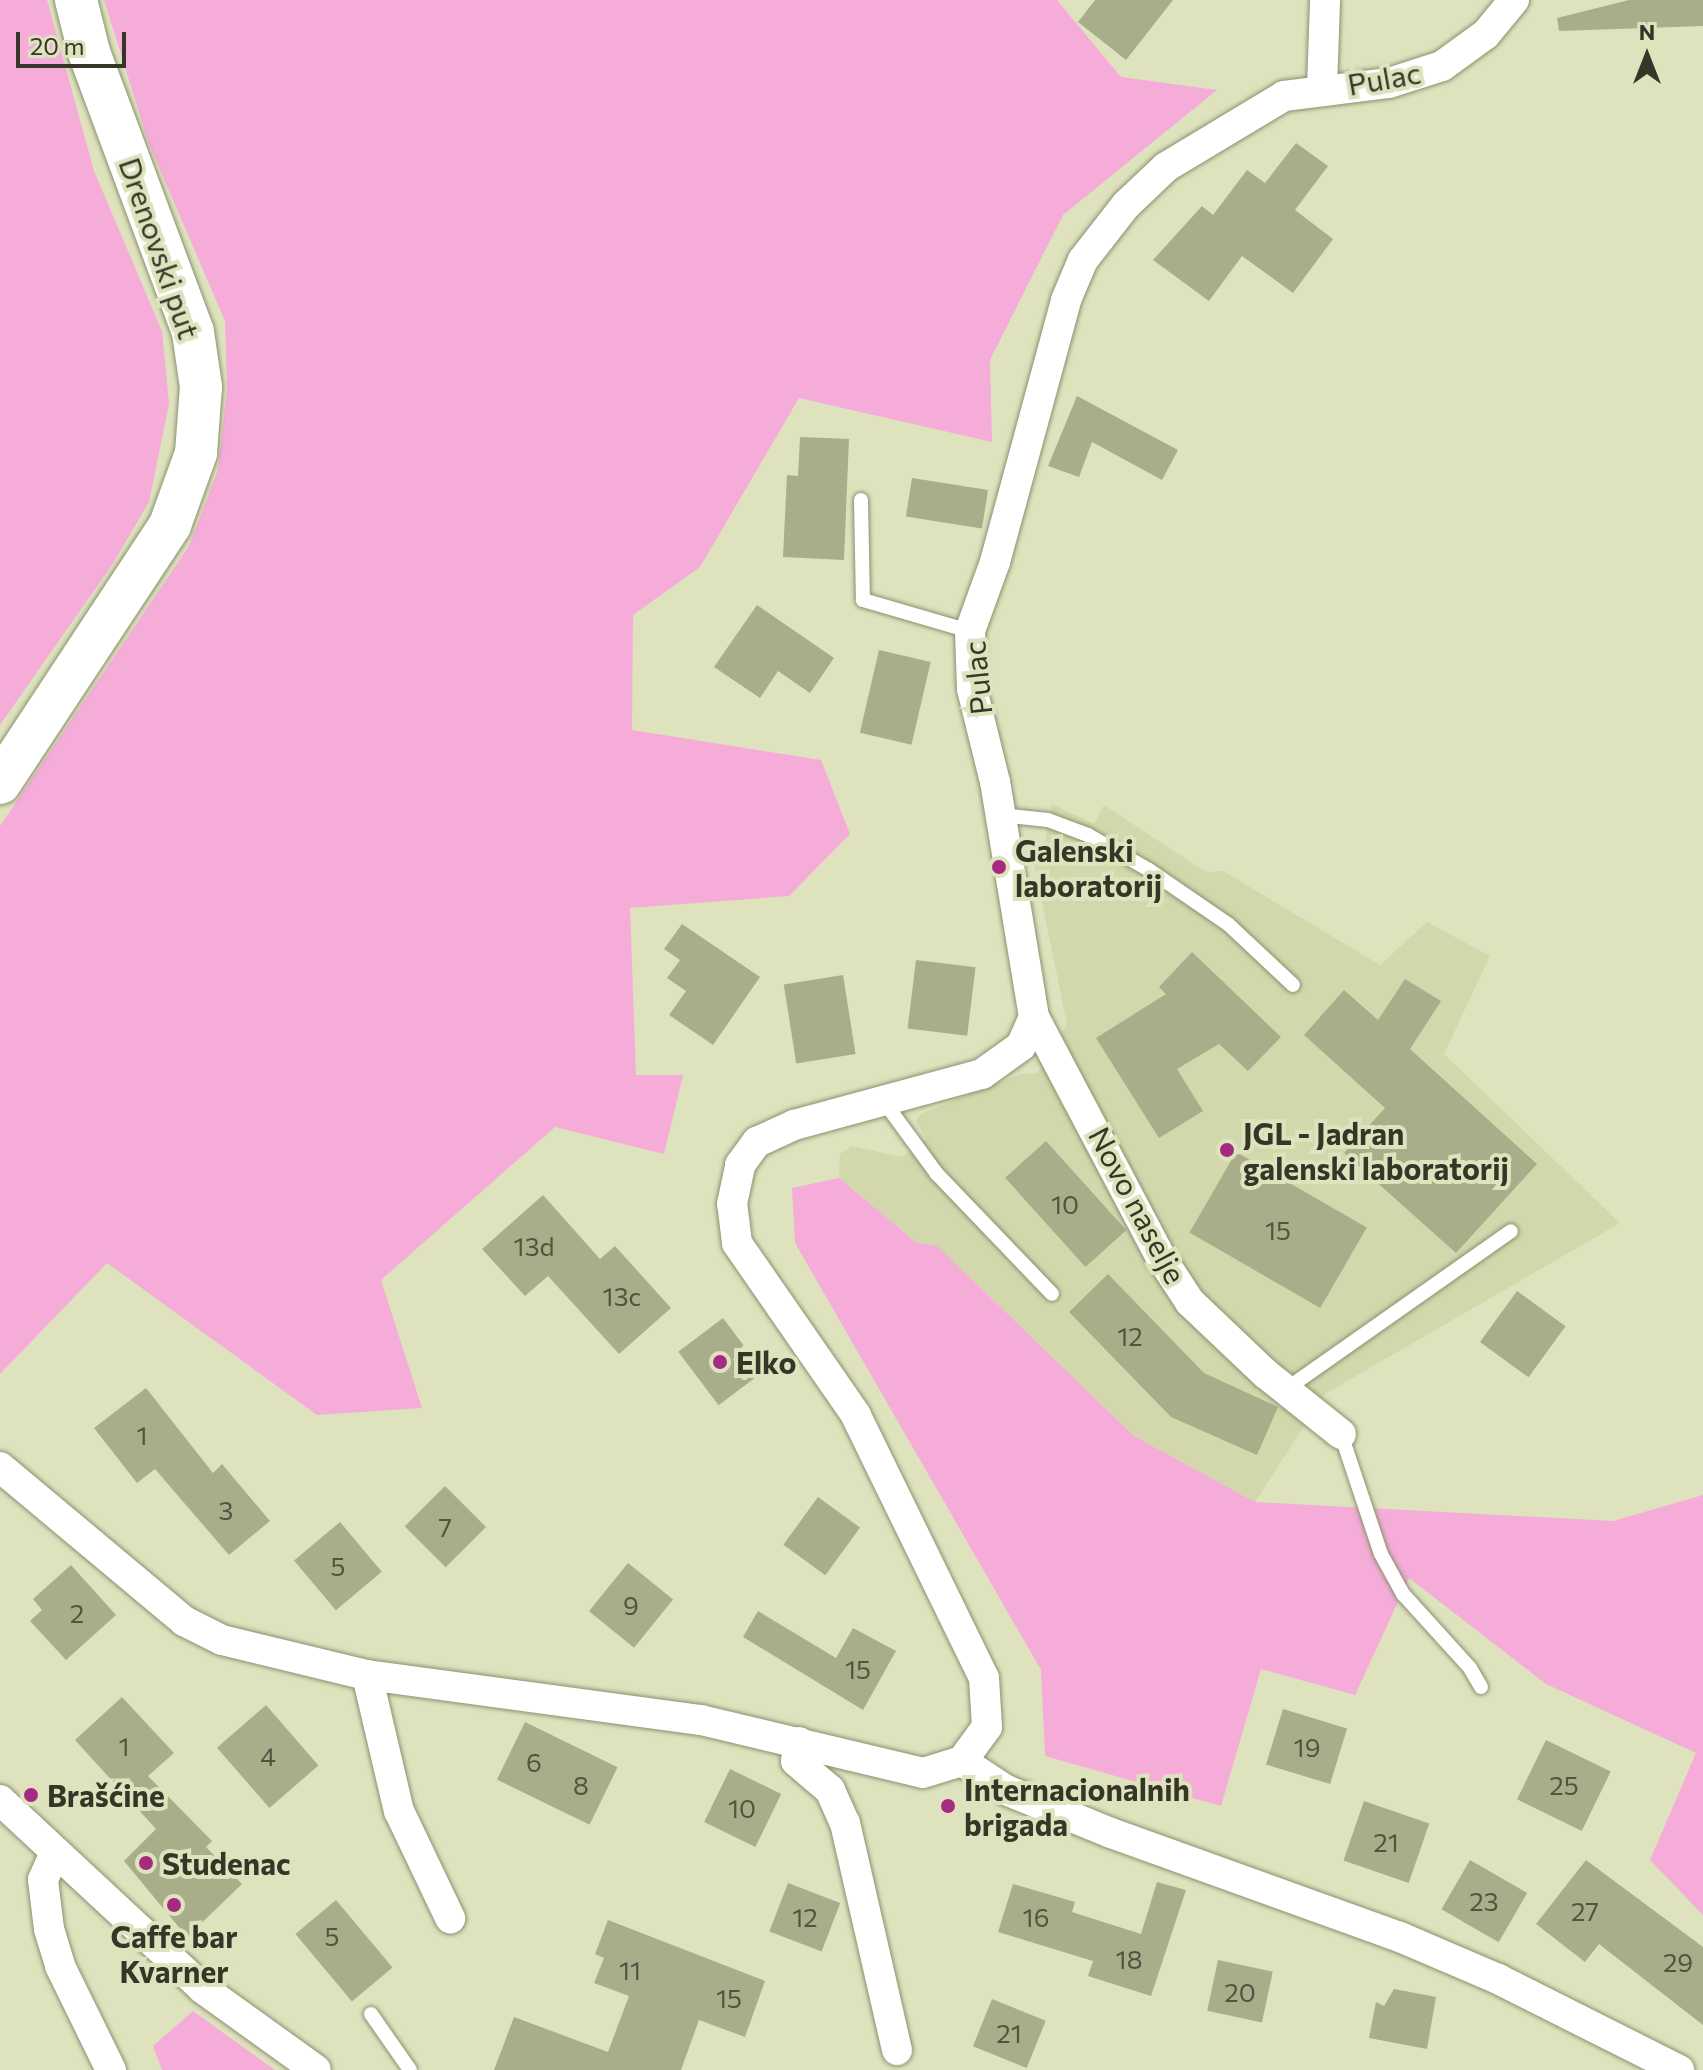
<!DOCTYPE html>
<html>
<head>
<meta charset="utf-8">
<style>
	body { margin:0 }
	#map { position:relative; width:1703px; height:2070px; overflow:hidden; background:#dee3be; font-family:Commissioner,sans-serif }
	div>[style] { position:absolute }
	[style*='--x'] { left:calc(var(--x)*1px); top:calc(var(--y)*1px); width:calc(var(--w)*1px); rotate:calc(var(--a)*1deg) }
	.built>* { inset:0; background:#d2d8ac }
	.green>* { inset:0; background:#f5acd9 }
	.building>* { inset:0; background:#a9ad8a; transform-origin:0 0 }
	.roads { filter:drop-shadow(0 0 2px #8c906e) drop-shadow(0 0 2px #8c906e) }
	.service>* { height:14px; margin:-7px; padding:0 7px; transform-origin:7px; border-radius:7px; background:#fff }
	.minor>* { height:30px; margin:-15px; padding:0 15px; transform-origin:15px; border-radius:15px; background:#fff }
	.secondary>* { height:42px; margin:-21px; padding:0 21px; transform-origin:21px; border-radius:21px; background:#fff }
	.dots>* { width:22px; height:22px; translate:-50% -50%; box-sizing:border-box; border:4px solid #dee3be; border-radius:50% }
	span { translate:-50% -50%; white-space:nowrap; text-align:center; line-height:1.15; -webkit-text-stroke:8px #dee3be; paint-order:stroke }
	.number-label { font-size:26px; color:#525440 }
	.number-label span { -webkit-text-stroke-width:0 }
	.street-label { font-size:30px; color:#353628 }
	.poi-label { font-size:30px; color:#353628; font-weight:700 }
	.left { translate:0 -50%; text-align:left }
	.north { position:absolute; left:1607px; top:16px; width:80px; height:80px; -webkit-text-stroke:6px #dee3be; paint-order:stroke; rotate:0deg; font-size:22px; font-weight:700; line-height:32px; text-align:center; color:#353628 }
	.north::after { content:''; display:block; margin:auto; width:28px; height:36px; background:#353628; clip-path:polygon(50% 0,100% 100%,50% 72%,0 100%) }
	.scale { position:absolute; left:16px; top:32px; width:110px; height:36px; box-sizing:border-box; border:4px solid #353628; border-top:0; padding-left:10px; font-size:24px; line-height:28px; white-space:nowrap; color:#353628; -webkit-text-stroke:6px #dee3be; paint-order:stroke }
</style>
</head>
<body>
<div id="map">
	<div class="built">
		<div style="clip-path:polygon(1052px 804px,1094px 824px,1104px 805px,1206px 872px,1223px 871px,1380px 965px,1427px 922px,1490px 956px,1444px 1054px,1620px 1223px,1325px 1394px,1255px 1502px,1134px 1436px,936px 1245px,917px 1243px,839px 1178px,840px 1154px,851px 1146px,902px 1157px,926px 1139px,916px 1121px,920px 1114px,1021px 1074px,1038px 1073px,1067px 1024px,1033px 858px,1045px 842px)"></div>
	</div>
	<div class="green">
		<div style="clip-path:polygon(0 0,47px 0,94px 171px,162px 331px,169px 404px,149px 502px,112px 565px,0 725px)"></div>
		<div style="clip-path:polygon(104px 0,1057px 0,1121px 77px,1217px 90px,1063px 215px,990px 360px,992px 442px,799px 398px,700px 567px,633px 615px,632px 730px,821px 760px,850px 834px,789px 896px,630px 908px,636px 1075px,683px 1075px,664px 1154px,555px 1127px,381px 1280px,422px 1408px,317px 1415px,107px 1263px,0 1374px,0 826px,189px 546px,218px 470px,227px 390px,225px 321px,149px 144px)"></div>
		<div style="clip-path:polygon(839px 1178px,917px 1243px,936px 1245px,1134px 1436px,1255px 1502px,1613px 1521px,1703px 1495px,1703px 1915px,1650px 1860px,1696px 1753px,1546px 1684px,1409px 1578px,1355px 1695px,1261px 1669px,1221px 1806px,1045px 1756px,1041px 1670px,795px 1243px,792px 1188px)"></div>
		<div style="clip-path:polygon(193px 2011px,275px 2070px,162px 2070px,153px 2046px)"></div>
	</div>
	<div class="building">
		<div style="clip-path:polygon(1095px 0,1173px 0,1126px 60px,1078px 22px)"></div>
		<div style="clip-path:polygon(1629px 0,1703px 0,1703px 26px,1559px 31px,1557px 18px)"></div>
		<div style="clip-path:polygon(1296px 143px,1328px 166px,1295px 210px,1333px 239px,1293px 293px,1242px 256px,1209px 301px,1153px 260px,1202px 206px,1213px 215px,1247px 170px,1265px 183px)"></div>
		<div style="clip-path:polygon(1077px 396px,1178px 450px,1162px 480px,1092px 442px,1079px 477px,1048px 466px)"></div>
		<div style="clip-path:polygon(800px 437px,849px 439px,844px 560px,783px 557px,787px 475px,798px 476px)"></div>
		<div style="left:912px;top:478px;width:77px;height:39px;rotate:9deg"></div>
		<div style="clip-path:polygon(757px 605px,834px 658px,810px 693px,778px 671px,760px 698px,714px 667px)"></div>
		<div style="left:879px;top:650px;width:53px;height:85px;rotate:13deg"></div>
		<div style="clip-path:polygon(682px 924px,760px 977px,713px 1045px,669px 1015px,686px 991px,667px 978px,680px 960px,664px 949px)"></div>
		<div style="clip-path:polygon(1192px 952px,1281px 1037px,1248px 1071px,1219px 1044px,1177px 1069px,1203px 1111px,1159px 1138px,1096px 1038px,1166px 994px,1159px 987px)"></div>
		<div style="left:916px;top:960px;width:60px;height:69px;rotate:7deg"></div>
		<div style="left:843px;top:975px;width:80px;height:60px;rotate:81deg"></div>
		<div style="clip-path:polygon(1405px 979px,1441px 1001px,1410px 1049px,1537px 1164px,1456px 1253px,1344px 1153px,1385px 1108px,1304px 1035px,1344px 990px,1378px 1020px)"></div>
		<div style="left:1046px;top:1141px;width:120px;height:55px;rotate:48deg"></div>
		<div style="left:1236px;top:1152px;width:151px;height:93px;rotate:30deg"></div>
		<div style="clip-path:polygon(543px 1195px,600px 1259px,615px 1246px,671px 1308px,619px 1354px,548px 1276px,525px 1296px,482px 1249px)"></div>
		<div style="clip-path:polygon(1108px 1274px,1204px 1373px,1278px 1407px,1257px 1455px,1171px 1417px,1069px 1312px)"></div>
		<div style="left:1517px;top:1291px;width:60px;height:63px;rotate:36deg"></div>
		<div style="left:723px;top:1318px;width:67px;height:56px;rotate:53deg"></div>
		<div style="clip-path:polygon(146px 1388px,213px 1473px,222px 1464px,270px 1521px,229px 1555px,155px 1469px,137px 1483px,94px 1428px)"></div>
		<div style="left:445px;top:1486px;width:58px;height:57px;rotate:45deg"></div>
		<div style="left:818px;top:1497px;width:52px;height:59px;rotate:36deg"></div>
		<div style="left:340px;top:1522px;width:65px;height:60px;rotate:50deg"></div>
		<div style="left:628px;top:1563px;width:58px;height:62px;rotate:39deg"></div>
		<div style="clip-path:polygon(71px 1565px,116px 1615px,66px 1660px,30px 1621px,42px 1610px,33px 1599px)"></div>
		<div style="clip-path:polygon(758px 1611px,836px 1658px,853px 1628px,896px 1651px,863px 1710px,743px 1637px)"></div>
		<div style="clip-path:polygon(122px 1697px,174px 1753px,148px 1776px,212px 1841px,206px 1847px,242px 1884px,187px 1937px,124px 1861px,156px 1829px,75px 1740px)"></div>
		<div style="left:266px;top:1705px;width:80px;height:65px;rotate:49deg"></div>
		<div style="left:1283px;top:1709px;width:67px;height:58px;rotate:17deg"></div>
		<div style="left:525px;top:1722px;width:103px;height:64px;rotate:26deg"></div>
		<div style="left:1546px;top:1740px;width:72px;height:66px;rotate:26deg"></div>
		<div style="left:730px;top:1769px;width:57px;height:59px;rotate:26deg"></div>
		<div style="left:1364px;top:1801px;width:69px;height:63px;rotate:19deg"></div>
		<div style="left:1470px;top:1860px;width:66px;height:57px;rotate:30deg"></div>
		<div style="clip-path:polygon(1586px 1860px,1703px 1947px,1703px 2025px,1599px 1944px,1585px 1962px,1536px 1924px)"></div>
		<div style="clip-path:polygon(1157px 1882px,1186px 1890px,1151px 1996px,1088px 1976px,1093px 1961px,998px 1932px,1013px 1884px,1075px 1902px,1072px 1912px,1141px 1934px)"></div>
		<div style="left:788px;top:1883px;width:56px;height:52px;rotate:21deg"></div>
		<div style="left:336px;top:1900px;width:88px;height:53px;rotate:50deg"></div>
		<div style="clip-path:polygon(608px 1920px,765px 1981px,745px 2037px,699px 2020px,681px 2070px,494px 2070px,514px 2017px,608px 2052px,629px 1996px,594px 1983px,604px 1958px,595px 1954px)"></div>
		<div style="left:1218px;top:1960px;width:56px;height:52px;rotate:12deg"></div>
		<div style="clip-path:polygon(1394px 1989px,1436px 1997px,1427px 2049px,1369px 2038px,1376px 2002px,1384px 2006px)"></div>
		<div style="left:992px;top:1999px;width:58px;height:51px;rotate:22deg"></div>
	</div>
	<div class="roads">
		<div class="service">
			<div style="--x:861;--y:500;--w:100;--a:88.9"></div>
			<div style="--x:863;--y:600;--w:111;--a:16.2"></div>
			<div style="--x:1001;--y:815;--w:47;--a:6.1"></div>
			<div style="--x:1048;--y:820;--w:43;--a:20.6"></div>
			<div style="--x:1088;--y:835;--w:70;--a:29.8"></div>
			<div style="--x:1149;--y:870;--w:96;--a:34.4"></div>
			<div style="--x:1228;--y:924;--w:89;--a:43.2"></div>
			<div style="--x:885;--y:1103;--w:88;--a:53.8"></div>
			<div style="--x:937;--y:1174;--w:166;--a:46.2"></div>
			<div style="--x:1285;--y:1390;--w:276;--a:-35.1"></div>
			<div style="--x:1341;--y:1434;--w:126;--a:71.6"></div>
			<div style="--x:1381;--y:1554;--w:46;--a:61.2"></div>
			<div style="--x:1403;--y:1594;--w:100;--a:47.8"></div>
			<div style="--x:1470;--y:1668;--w:22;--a:60"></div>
			<div style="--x:371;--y:2014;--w:68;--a:55.1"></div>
		</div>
		<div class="minor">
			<div style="--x:1322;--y:88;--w:88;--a:-88"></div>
			<div style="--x:1034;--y:1017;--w:270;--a:62.2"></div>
			<div style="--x:1160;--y:1256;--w:55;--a:56.9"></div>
			<div style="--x:1190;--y:1302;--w:105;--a:43.5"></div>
			<div style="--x:1266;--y:1374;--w:96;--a:38.7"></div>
			<div style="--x:0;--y:1467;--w:240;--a:39.9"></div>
			<div style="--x:184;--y:1621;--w:42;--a:26.6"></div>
			<div style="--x:222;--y:1640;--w:149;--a:13.6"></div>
			<div style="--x:367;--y:1675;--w:337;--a:7.7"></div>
			<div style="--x:701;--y:1720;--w:228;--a:13.4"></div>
			<div style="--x:923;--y:1773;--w:41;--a:-17.1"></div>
			<div style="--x:962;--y:1761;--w:42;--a:-53.7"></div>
			<div style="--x:987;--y:1727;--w:49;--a:-93.5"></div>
			<div style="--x:984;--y:1678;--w:292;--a:-116"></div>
			<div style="--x:856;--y:1415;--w:209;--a:-124.7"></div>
			<div style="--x:737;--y:1243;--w:39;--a:-97"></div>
			<div style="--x:732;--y:1204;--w:40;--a:-78"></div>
			<div style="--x:740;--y:1165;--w:29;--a:-54"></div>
			<div style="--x:757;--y:1142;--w:41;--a:-24.7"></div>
			<div style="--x:794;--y:1125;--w:195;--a:-15.2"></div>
			<div style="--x:982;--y:1074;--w:48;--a:-35.7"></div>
			<div style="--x:1021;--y:1046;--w:32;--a:-66"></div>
			<div style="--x:1034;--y:1017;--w:238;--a:-99.4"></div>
			<div style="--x:995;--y:782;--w:96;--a:-103.9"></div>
			<div style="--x:972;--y:689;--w:58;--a:-92"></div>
			<div style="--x:970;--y:631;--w:73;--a:-70.1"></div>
			<div style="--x:995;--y:562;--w:271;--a:-74.8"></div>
			<div style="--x:1066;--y:300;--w:43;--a:-67"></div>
			<div style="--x:1083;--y:260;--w:70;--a:-52"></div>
			<div style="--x:1126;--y:205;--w:55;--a:-43.5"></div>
			<div style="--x:1166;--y:167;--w:138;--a:-31"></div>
			<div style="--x:1284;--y:96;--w:106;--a:-7.1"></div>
			<div style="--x:1389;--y:83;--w:56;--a:-17.8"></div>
			<div style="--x:1442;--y:66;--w:54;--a:-36"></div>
			<div style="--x:1486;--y:34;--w:44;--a:-50.5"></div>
			<div style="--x:367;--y:1675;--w:140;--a:76.8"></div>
			<div style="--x:399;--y:1811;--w:119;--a:64.5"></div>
			<div style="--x:799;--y:1742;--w:19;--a:99"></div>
			<div style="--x:796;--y:1761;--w:45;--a:40.5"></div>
			<div style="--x:830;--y:1790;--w:36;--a:66"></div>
			<div style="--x:845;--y:1823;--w:233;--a:77.1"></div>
			<div style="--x:962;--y:1761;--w:53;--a:33.4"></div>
			<div style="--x:1006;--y:1790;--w:113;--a:22.3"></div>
			<div style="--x:1111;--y:1833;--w:307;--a:19.8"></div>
			<div style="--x:1400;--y:1937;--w:107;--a:23.2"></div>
			<div style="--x:1498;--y:1979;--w:203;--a:26.7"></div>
			<div style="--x:0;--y:1800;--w:276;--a:42.9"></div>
			<div style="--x:202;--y:1988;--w:140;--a:35.7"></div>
			<div style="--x:54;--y:1855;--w:27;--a:114"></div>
			<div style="--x:43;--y:1880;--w:49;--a:83"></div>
			<div style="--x:49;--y:1929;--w:39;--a:73"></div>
			<div style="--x:60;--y:1966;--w:116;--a:63.9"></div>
		</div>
		<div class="secondary">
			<div style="--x:0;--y:783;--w:309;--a:-56.6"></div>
			<div style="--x:170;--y:525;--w:77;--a:-70.1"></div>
			<div style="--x:196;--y:453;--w:66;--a:-85.7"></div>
			<div style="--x:201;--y:387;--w:56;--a:-98.3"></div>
			<div style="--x:193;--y:332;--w:299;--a:-110.4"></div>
			<div style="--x:89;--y:52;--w:54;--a:-104"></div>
		</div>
	</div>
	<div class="dots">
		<div style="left:999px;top:867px;background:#a52b81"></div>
		<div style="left:1227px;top:1150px;background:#a52b81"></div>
		<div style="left:720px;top:1362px;background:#a52b81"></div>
		<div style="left:31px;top:1795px;background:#a52b81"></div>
		<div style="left:948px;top:1806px;background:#a52b81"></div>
		<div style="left:146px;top:1863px;background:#a52b81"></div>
		<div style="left:174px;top:1905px;background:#a52b81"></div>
	</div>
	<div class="number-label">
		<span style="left:1065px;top:1204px">10</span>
		<span style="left:1278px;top:1230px">15</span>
		<span style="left:534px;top:1246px">13d</span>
		<span style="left:622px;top:1296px">13c</span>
		<span style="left:1130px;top:1336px">12</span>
		<span style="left:142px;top:1435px">1</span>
		<span style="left:226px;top:1510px">3</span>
		<span style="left:445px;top:1527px">7</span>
		<span style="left:338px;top:1566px">5</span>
		<span style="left:631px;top:1605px">9</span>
		<span style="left:77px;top:1613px">2</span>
		<span style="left:858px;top:1669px">15</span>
		<span style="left:124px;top:1746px">1</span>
		<span style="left:1307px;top:1747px">19</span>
		<span style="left:268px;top:1756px">4</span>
		<span style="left:534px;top:1762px">6</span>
		<span style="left:581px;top:1785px">8</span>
		<span style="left:1564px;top:1785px">25</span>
		<span style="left:742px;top:1808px">10</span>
		<span style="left:1386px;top:1842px">21</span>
		<span style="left:1484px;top:1901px">23</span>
		<span style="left:1585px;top:1911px">27</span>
		<span style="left:805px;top:1917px">12</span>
		<span style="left:1036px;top:1917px">16</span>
		<span style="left:332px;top:1936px">5</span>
		<span style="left:1129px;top:1959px">18</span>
		<span style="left:1678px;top:1962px">29</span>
		<span style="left:630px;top:1970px">11</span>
		<span style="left:1240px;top:1992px">20</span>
		<span style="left:729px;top:1998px">15</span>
		<span style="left:1009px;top:2033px">21</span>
	</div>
	<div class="street-label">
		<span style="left:1384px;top:78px;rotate:-10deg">Pulac</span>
		<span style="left:160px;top:248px;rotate:71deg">Drenovski put</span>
		<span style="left:977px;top:678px;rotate:-96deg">Pulac</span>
		<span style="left:1138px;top:1205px;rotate:62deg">Novo naselje</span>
	</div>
	<div class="poi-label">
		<span class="left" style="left:1015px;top:867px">Galenski<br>laboratorij</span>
		<span class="left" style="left:1243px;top:1150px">JGL - Jadran<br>galenski laboratorij</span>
		<span class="left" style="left:736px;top:1362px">Elko</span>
		<span class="left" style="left:964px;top:1806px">Internacionalnih<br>brigada</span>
		<span class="left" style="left:47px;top:1795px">Brašćine</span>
		<span class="left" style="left:162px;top:1863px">Studenac</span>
		<span style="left:174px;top:1953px">Caffe bar<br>Kvarner</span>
	</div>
	<div class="north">N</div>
	<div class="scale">20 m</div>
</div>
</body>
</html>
